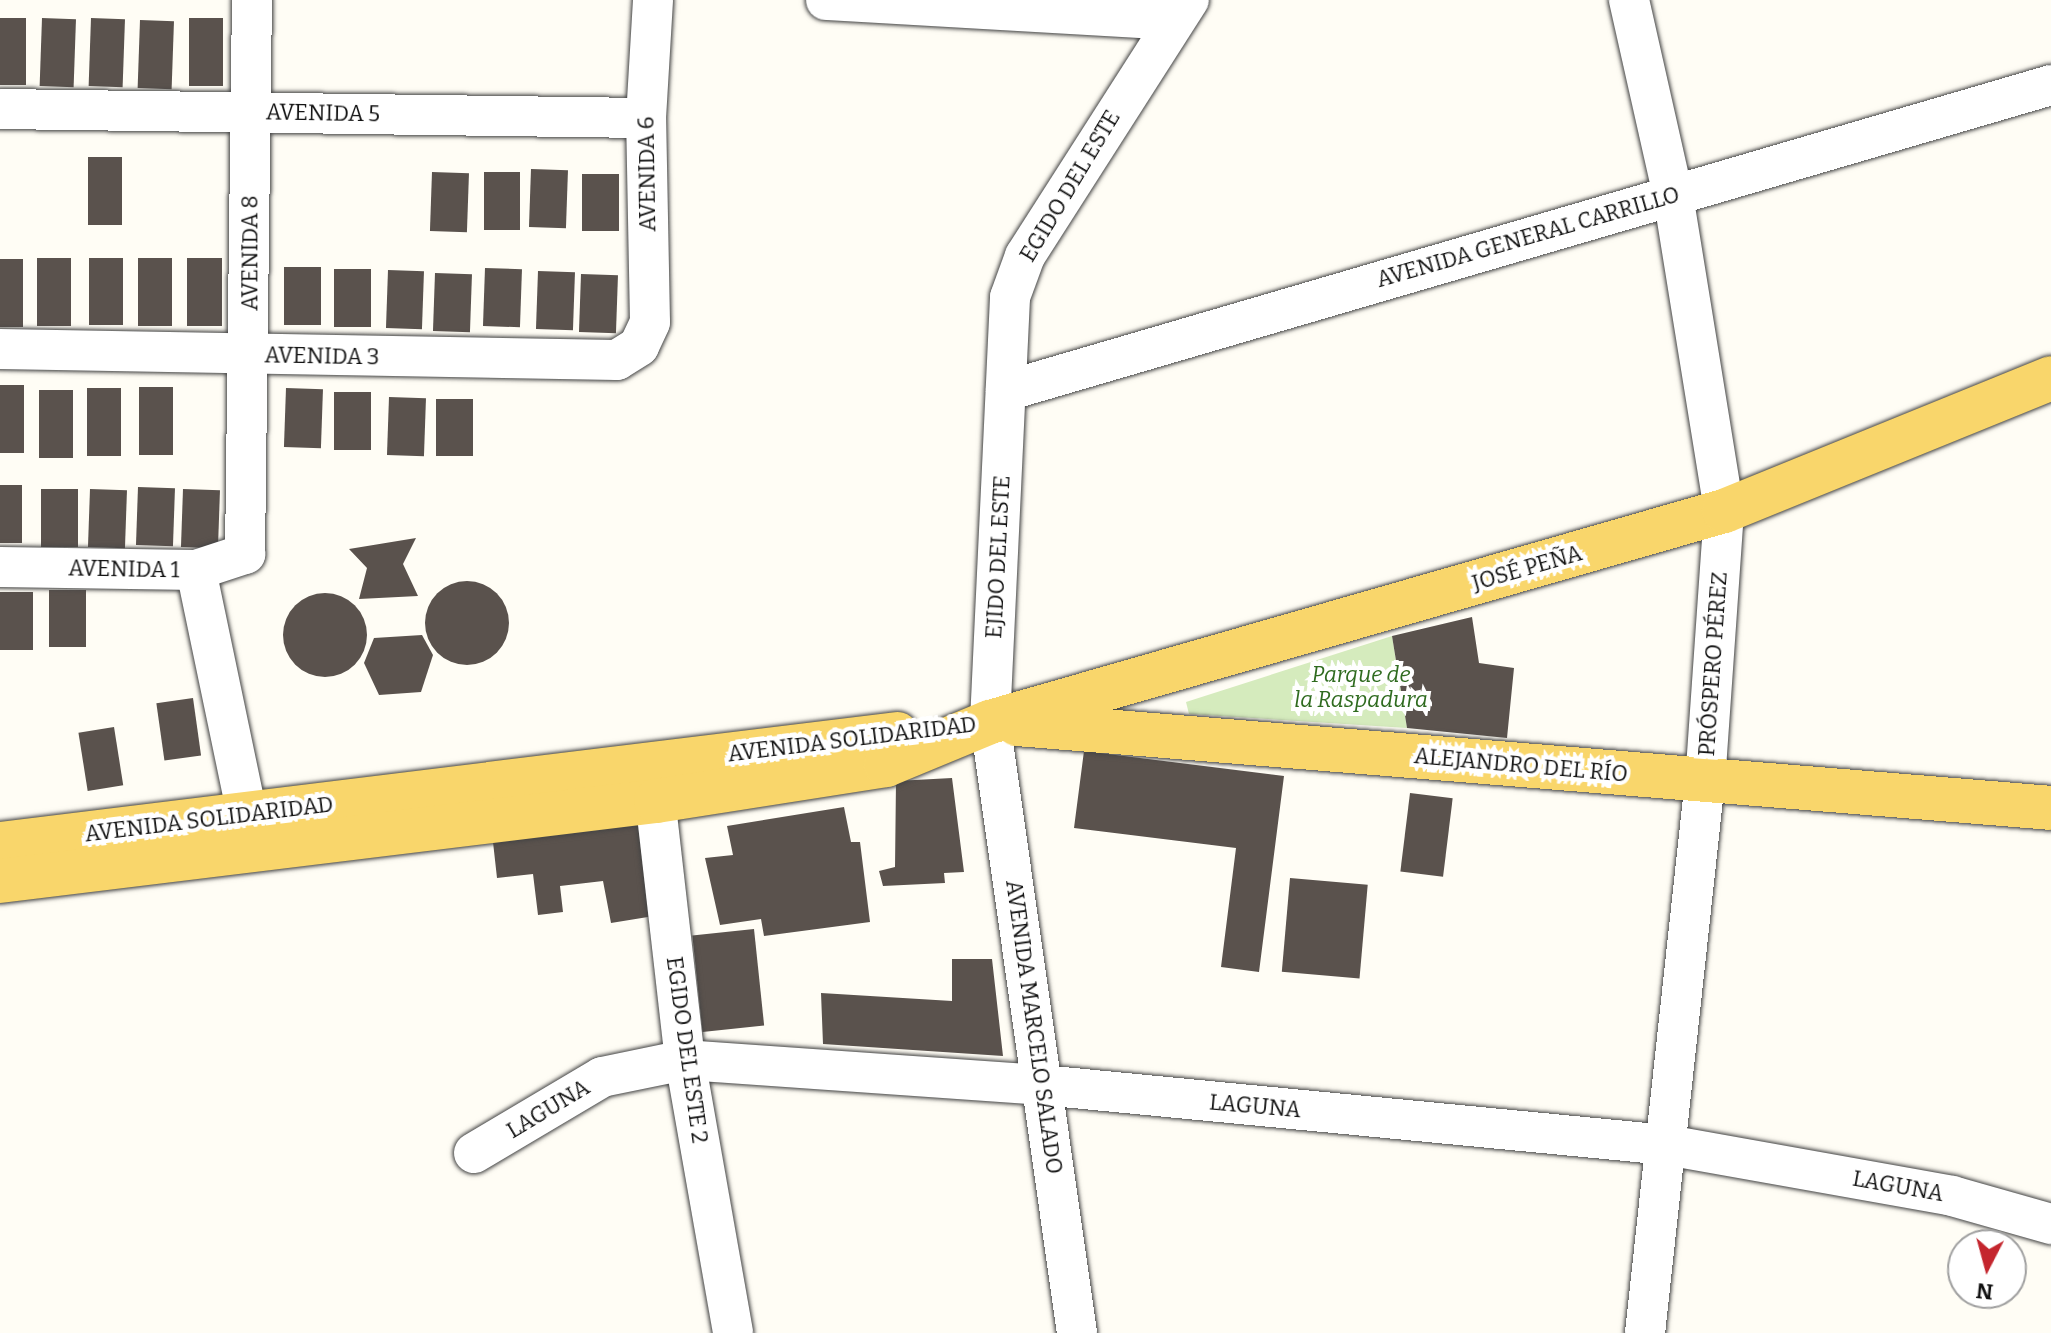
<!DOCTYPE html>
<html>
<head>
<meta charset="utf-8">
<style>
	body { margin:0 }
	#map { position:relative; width:2051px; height:1333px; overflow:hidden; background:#fffdf5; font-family:Bitter,serif }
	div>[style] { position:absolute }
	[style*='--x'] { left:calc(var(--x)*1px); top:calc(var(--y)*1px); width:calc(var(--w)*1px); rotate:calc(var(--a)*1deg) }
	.green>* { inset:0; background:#d5ebbd }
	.building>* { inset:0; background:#5a524d; transform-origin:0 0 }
	.round { border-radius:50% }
	.roads { filter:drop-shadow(0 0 2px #444) drop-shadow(0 0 2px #444) }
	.minor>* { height:40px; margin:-20px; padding:0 20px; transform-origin:20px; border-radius:20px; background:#fff }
	.major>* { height:44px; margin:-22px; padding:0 22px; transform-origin:22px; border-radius:22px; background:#f9d66b }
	span { translate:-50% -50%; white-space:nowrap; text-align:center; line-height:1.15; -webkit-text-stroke:8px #fff; paint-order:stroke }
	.street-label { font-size:22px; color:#111 }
	.park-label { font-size:22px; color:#2f6b1f; font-style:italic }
	.north { position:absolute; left:1947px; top:1229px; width:80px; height:80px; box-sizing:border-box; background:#fff; border:2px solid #a0a0a0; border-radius:50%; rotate:186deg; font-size:22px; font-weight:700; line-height:32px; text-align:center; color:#111 }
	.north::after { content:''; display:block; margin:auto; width:28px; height:36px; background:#c4262e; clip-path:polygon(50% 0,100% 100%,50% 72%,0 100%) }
</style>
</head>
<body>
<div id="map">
	<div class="green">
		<div style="clip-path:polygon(1392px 636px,1407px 728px,1189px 714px,1186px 702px)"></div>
	</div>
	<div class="building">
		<div style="left:0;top:18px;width:26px;height:67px"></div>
		<div style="left:42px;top:18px;width:34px;height:68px;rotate:2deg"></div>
		<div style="left:91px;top:18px;width:34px;height:68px;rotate:2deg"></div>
		<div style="left:189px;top:18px;width:34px;height:68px"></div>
		<div style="left:140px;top:20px;width:34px;height:68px;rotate:2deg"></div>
		<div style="left:88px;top:157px;width:34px;height:68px"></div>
		<div style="left:531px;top:169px;width:37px;height:58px;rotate:2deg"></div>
		<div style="left:432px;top:172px;width:37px;height:59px;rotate:2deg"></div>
		<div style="left:484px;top:172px;width:36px;height:58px"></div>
		<div style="left:582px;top:174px;width:37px;height:57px"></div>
		<div style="left:37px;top:258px;width:34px;height:68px"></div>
		<div style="left:89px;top:258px;width:34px;height:67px"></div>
		<div style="left:138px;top:258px;width:34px;height:68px"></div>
		<div style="left:187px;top:258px;width:35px;height:68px"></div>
		<div style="left:0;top:259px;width:23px;height:68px"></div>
		<div style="left:284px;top:267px;width:37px;height:58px"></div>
		<div style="left:485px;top:268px;width:37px;height:58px;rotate:2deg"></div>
		<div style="left:334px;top:269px;width:37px;height:58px"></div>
		<div style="left:388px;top:270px;width:36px;height:58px;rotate:2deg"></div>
		<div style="left:538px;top:271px;width:37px;height:58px;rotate:2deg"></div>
		<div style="left:435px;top:273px;width:37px;height:58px;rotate:2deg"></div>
		<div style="left:581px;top:274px;width:37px;height:58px;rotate:2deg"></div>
		<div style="left:0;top:385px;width:24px;height:68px"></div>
		<div style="left:139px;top:387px;width:34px;height:68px"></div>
		<div style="left:87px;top:388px;width:34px;height:68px"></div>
		<div style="left:286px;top:388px;width:37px;height:59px;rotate:2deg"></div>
		<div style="left:73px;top:390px;width:68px;height:34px;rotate:90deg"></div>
		<div style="left:334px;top:392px;width:37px;height:58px"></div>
		<div style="left:389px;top:397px;width:37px;height:58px;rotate:2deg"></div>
		<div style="left:436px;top:399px;width:37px;height:57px"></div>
		<div style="left:0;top:485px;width:22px;height:58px"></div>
		<div style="left:138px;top:487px;width:37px;height:58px;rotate:2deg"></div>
		<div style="left:41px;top:489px;width:37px;height:58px"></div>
		<div style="left:90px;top:489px;width:37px;height:58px;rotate:2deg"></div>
		<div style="left:183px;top:489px;width:37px;height:58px;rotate:2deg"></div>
		<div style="clip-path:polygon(416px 538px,403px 564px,418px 596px,359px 599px,367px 568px,349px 549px)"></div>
		<div class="round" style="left:425px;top:581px;width:84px;height:84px"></div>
		<div style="left:49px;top:590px;width:37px;height:57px"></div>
		<div style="left:0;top:592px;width:33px;height:58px"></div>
		<div class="round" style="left:283px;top:593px;width:84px;height:84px"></div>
		<div style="clip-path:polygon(1472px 617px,1479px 663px,1514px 668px,1507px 738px,1407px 728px,1392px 636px)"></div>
		<div style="clip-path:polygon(422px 635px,433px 655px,421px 692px,379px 695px,364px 663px,374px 638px)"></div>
		<div style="left:193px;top:698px;width:58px;height:37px;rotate:82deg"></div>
		<div style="left:114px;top:727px;width:59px;height:36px;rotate:81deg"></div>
		<div style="clip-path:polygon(1084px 751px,1284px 776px,1259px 972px,1221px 967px,1236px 848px,1074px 828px)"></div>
		<div style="clip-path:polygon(952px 778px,964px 872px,944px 873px,945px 883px,883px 886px,879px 871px,895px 867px,896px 781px)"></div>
		<div style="left:1410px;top:793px;width:43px;height:79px;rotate:7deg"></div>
		<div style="clip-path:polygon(844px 807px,851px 842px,860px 842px,870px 922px,764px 936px,761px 919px,720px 925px,705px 858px,733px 855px,727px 826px)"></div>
		<div style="clip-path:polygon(644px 821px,654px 916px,611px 923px,603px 881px,560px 886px,563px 912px,538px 915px,533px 874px,497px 878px,493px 842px)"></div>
		<div style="left:1290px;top:878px;width:78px;height:94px;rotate:5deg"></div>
		<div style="left:754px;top:929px;width:97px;height:62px;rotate:84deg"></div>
		<div style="clip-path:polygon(952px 959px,992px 959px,1003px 1056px,823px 1044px,821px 993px,952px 1001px)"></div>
	</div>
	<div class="roads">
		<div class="minor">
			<div style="--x:826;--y:0;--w:347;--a:3.3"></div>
			<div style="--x:1629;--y:0;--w:200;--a:77.3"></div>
			<div style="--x:1673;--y:195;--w:320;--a:80.8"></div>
			<div style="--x:1724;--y:511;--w:270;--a:94"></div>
			<div style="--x:1705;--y:780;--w:556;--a:96.19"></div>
			<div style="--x:0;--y:109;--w:646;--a:0.8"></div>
			<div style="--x:0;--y:349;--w:617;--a:1.02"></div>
			<div style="--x:617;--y:360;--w:26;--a:-32"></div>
			<div style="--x:639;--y:346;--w:26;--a:-65"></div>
			<div style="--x:650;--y:322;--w:204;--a:-91.1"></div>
			<div style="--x:646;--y:118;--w:118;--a:-86.6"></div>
			<div style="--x:1006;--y:391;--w:1089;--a:-16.32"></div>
			<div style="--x:0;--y:567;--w:196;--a:0.9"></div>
			<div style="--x:196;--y:570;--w:52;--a:-18.1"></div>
			<div style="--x:245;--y:554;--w:554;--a:-89.28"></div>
			<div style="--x:196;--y:570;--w:280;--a:78.2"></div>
			<div style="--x:652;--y:771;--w:291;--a:83.5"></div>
			<div style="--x:685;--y:1060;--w:277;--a:80"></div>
			<div style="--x:474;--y:1153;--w:149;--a:-30.7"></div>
			<div style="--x:602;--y:1077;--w:85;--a:-11.6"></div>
			<div style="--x:685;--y:1060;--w:358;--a:4"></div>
			<div style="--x:1042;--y:1085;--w:628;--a:5.48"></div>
			<div style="--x:1667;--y:1145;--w:290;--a:10.1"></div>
			<div style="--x:1952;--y:1196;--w:103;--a:15.8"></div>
			<div style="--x:1077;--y:1333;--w:617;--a:-98.1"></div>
			<div style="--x:990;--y:722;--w:425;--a:-87.3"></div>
			<div style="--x:1010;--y:297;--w:44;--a:-69.9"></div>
			<div style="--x:1025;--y:256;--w:304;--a:-57.4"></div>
		</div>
		<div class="major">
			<div style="--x:1017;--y:724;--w:1037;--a:4.64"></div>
			<div style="--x:0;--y:844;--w:904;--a:-6.99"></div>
			<div style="--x:0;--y:881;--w:661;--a:-6.95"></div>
			<div style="--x:656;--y:801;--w:233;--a:-8.9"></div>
			<div style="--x:886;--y:765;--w:113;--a:-22.5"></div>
			<div style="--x:990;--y:722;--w:764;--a:-16.04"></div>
			<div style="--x:1724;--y:511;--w:353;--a:-22.1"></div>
		</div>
	</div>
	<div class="street-label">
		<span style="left:323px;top:113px;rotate:1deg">AVENIDA 5</span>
		<span style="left:647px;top:174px;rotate:-91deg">AVENIDA 6</span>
		<span style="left:1070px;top:186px;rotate:-59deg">EGIDO DEL ESTE</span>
		<span style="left:1528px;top:237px;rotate:-16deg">AVENIDA GENERAL CARRILLO</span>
		<span style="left:250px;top:253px;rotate:-90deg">AVENIDA 8</span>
		<span style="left:322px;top:356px;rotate:1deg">AVENIDA 3</span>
		<span style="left:998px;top:557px;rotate:-87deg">EJIDO DEL ESTE</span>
		<span style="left:1527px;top:568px;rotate:-16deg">JOSÉ PEÑA</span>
		<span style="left:124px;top:569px;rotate:1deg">AVENIDA 1</span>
		<span style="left:1713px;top:664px;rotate:-86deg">PRÓSPERO PÉREZ</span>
		<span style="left:852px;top:739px;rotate:-7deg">AVENIDA SOLIDARIDAD</span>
		<span style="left:1521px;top:765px;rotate:5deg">ALEJANDRO DEL RÍO</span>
		<span style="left:209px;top:819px;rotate:-7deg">AVENIDA SOLIDARIDAD</span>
		<span style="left:1034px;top:1027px;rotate:82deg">AVENIDA MARCELO SALADO</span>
		<span style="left:687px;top:1050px;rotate:82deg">EGIDO DEL ESTE 2</span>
		<span style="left:1255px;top:1106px;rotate:5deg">LAGUNA</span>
		<span style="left:548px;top:1109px;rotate:-31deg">LAGUNA</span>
		<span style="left:1898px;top:1186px;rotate:10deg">LAGUNA</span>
	</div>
	<div class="park-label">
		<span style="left:1361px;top:687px">Parque de<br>la Raspadura</span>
	</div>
	<div class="north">N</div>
</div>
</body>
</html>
